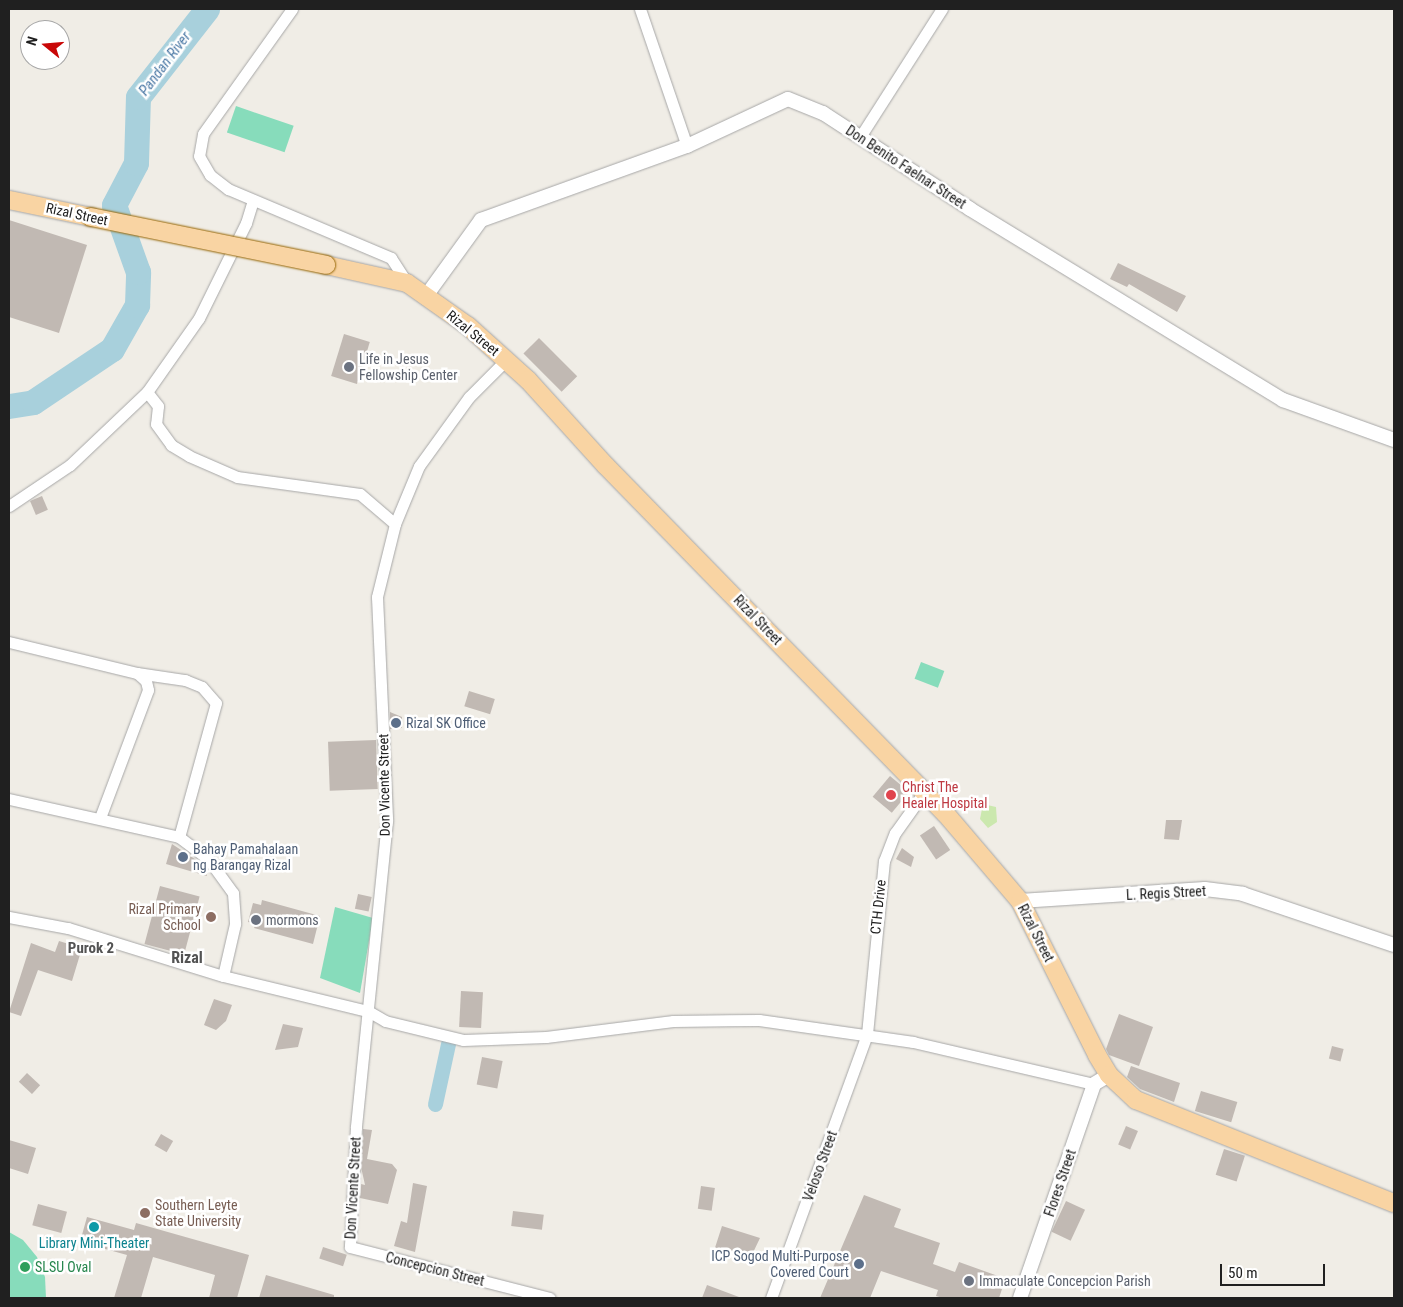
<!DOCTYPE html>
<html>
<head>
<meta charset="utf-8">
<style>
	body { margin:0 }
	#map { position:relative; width:1403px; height:1307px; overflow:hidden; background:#f0ede6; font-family:"Roboto Condensed",sans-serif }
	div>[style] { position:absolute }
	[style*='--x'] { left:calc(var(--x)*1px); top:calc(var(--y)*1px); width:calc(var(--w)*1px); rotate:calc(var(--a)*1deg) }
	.grass>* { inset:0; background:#cbe8ae }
	.pitch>* { inset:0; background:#87dcbb; transform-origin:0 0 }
	.canal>* { height:15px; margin:-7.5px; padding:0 7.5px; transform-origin:7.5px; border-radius:7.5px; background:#a8d0dc }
	.river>* { height:25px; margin:-12.5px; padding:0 12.5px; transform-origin:12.5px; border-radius:12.5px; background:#a8d0dc }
	.building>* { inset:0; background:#c1b9b3; transform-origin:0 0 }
	.roads { filter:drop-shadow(0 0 1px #a7a7a7) drop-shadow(0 0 1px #a7a7a7) }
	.minor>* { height:11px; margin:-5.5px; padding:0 5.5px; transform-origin:5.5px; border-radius:5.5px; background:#fff }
	.tertiary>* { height:14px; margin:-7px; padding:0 7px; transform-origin:7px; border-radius:7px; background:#fff }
	.primary>* { height:18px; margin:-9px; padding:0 9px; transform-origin:9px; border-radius:9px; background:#f9d4a3 }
	.bridges { filter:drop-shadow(0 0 1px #966605) drop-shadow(0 0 1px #966605) }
	.primary-bridge>* { height:18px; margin:-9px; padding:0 9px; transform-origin:9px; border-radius:9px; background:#f9d4a3 }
	.dots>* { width:14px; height:14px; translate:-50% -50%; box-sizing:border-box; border:2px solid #fff; border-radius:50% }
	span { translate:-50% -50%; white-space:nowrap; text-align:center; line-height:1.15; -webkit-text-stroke:5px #fff; paint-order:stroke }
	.street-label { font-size:14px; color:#202020 }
	.worship-label { font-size:14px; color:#5b616d }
	.left { translate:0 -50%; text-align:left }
	.service-label { font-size:14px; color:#4e5e75 }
	.right { translate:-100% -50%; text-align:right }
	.health-label { font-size:14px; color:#be3a42 }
	.education-label { font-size:14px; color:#785e54 }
	.culture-label { font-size:14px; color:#0d838f }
	.leisure-label { font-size:14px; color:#27864d }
	.water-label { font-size:15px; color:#4c79a5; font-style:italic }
	.neighbourhood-label { font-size:15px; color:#535353; font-weight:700 }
	.quarter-label { font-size:16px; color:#535353; font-weight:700 }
	.frame { position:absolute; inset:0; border:10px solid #202020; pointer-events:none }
	.north { position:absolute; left:20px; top:20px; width:50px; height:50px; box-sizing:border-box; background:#fff; border:1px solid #a6a6a6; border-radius:50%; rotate:287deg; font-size:14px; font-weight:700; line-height:20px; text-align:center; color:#202020 }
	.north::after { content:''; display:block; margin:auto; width:18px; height:22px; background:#c90707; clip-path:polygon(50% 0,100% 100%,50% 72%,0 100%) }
	.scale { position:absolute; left:1220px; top:1264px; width:105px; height:22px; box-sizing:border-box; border:2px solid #202020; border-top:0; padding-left:6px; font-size:15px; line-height:18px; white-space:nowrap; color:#202020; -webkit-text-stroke:4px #fff; paint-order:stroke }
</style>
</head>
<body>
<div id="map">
	<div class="grass">
		<div style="clip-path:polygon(983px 804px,996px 807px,997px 822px,988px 828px,980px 819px)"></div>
	</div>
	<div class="pitch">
		<div style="left:236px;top:106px;width:61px;height:28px;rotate:19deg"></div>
		<div style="left:921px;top:662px;width:25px;height:18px;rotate:21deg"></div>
		<div style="clip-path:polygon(335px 907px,373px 918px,360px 993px,320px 978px)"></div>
		<div style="clip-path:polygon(9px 1232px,23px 1240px,37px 1257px,45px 1277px,46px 1298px,9px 1298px)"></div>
	</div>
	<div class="canal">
		<div style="--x:435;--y:1104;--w:66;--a:-77.8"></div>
	</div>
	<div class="river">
		<div style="--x:9;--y:406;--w:24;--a:-9"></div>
		<div style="--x:33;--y:402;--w:95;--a:-33.9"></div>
		<div style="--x:112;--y:349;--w:51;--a:-60.4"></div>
		<div style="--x:137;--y:305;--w:33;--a:-88"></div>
		<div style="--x:138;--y:272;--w:71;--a:-109.7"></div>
		<div style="--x:114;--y:205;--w:47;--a:-62.4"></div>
		<div style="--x:136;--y:163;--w:66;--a:-88.3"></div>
		<div style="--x:138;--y:97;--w:112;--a:-51.9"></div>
	</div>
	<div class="building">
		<div style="clip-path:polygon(9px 220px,87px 245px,59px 333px,9px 317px)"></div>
		<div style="clip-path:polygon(1118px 263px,1186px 296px,1177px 312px,1129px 284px,1127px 287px,1110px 279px)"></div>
		<div style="left:344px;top:334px;width:27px;height:44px;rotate:17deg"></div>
		<div style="left:539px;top:338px;width:54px;height:22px;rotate:45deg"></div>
		<div style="left:42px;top:496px;width:15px;height:13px;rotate:67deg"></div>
		<div style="left:469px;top:691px;width:27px;height:16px;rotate:17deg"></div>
		<div style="clip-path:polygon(390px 712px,402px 717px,402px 728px,390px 729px)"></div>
		<div style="left:376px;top:740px;width:49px;height:48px;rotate:88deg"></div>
		<div style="left:890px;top:776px;width:25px;height:27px;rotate:40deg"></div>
		<div style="clip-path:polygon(1166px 820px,1182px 820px,1179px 840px,1164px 839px)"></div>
		<div style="left:934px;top:826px;width:29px;height:17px;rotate:56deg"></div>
		<div style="clip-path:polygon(172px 844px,204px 865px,207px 876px,166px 864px)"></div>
		<div style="clip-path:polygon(902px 848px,914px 857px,911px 867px,896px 859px)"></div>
		<div style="left:160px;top:886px;width:41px;height:60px;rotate:15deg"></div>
		<div style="left:358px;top:894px;width:14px;height:15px;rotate:12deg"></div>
		<div style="clip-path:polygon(262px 900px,320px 916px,313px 944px,254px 928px,256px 924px,248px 922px,253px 903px,261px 905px)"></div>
		<div style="clip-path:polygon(59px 941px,82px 948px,72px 981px,38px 970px,21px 1016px,9px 1012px,31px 943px,55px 952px)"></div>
		<div style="left:461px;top:991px;width:22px;height:36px;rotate:3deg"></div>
		<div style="clip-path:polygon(214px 999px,232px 1005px,226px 1021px,216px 1030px,204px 1025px)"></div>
		<div style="clip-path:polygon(1119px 1014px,1153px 1027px,1139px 1066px,1109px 1055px,1106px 1049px)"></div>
		<div style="clip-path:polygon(283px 1024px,303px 1028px,298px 1047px,275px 1050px)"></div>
		<div style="left:1332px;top:1046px;width:12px;height:13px;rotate:14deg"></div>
		<div style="left:482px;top:1057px;width:21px;height:28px;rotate:11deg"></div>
		<div style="clip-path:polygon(1131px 1066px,1180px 1083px,1174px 1102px,1140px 1089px,1127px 1077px)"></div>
		<div style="left:27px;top:1073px;width:18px;height:12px;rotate:43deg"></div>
		<div style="left:1201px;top:1091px;width:38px;height:21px;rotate:17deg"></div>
		<div style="left:1126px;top:1126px;width:13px;height:20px;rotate:23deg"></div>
		<div style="clip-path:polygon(363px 1129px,372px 1130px,367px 1159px,392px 1164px,397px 1170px,388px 1204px,360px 1198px,361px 1184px,365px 1185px,361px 1167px)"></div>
		<div style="left:161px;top:1134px;width:14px;height:13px;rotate:30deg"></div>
		<div style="clip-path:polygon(9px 1140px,36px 1148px,28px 1174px,9px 1168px)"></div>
		<div style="left:1224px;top:1149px;width:22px;height:27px;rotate:18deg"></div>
		<div style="clip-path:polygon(413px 1183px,427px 1186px,415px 1252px,394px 1246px,401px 1221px,407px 1223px)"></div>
		<div style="left:701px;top:1186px;width:14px;height:23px;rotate:8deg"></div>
		<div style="clip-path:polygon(864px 1195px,901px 1209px,894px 1227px,940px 1243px,933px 1264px,955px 1272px,959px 1262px,998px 1276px,995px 1286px,1002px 1289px,999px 1298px,943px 1298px,936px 1296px,938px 1290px,881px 1271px,870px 1298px,820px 1298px)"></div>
		<div style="left:1066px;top:1201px;width:21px;height:34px;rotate:25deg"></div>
		<div style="left:38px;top:1204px;width:30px;height:22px;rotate:15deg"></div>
		<div style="left:513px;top:1211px;width:31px;height:15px;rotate:7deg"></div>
		<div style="clip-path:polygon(87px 1217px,134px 1230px,136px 1223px,249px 1255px,237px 1298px,209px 1298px,215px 1275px,153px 1257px,141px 1298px,114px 1298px,127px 1255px,80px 1242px)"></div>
		<div style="clip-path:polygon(722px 1226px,760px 1238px,749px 1261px,729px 1254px,726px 1262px,712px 1257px)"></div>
		<div style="left:323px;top:1247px;width:25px;height:12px;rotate:18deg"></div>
		<div style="clip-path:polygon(266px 1275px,334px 1295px,334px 1298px,259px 1298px)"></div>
		<div style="clip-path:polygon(707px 1285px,739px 1297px,739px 1298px,702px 1298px)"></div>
	</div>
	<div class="roads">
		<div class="minor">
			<div style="--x:292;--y:9;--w:153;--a:125.5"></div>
			<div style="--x:203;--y:134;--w:22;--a:100"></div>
			<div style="--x:199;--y:156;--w:22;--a:60"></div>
			<div style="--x:210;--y:175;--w:23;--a:38"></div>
			<div style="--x:228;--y:189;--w:177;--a:22.9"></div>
			<div style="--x:391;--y:258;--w:30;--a:57"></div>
			<div style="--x:640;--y:9;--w:145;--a:71.1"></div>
			<div style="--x:860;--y:137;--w:152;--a:-57.4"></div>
			<div style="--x:506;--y:360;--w:52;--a:135"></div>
			<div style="--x:469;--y:397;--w:85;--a:125.9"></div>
			<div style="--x:419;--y:466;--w:63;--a:112.5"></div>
			<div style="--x:395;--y:524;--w:75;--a:103.9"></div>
			<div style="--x:377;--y:597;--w:224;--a:87.4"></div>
			<div style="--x:387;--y:821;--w:308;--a:95.8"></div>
			<div style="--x:356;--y:1127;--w:120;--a:92.9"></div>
			<div style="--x:350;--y:1247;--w:206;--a:14.3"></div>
			<div style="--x:147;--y:392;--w:18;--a:52"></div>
			<div style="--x:158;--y:406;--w:18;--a:96"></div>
			<div style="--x:156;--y:424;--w:26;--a:54"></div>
			<div style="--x:171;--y:445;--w:21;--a:31"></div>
			<div style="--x:189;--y:456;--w:52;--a:23.6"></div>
			<div style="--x:237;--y:477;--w:124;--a:7.9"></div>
			<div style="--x:360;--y:494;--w:46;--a:40.6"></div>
			<div style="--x:9;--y:506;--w:73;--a:-33.9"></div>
			<div style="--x:70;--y:465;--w:106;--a:-43.5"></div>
			<div style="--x:147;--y:392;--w:90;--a:-54.9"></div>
			<div style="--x:199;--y:318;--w:106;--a:-63.7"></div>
			<div style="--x:246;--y:223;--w:24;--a:-73"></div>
			<div style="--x:9;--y:642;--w:132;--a:13.6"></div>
			<div style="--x:137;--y:673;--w:12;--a:42"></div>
			<div style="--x:146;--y:681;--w:9;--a:77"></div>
			<div style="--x:148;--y:690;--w:137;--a:110.6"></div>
			<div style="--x:137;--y:673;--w:49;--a:8.3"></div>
			<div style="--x:185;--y:680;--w:18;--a:22"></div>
			<div style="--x:202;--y:687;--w:21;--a:49"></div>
			<div style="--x:216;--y:703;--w:139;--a:105.4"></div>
			<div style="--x:9;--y:799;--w:174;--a:12.6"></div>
			<div style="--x:179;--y:837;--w:38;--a:37"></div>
			<div style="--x:209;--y:860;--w:41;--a:54"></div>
			<div style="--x:233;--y:893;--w:31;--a:86"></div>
			<div style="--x:235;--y:924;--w:53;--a:103"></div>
			<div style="--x:9;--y:917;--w:60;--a:10.6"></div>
			<div style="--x:68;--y:928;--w:162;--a:17.2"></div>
			<div style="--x:223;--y:976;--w:149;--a:13.6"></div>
			<div style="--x:368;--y:1011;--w:20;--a:30"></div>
			<div style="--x:385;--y:1021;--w:80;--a:13.7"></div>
			<div style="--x:463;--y:1040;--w:83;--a:-2.1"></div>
			<div style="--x:546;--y:1037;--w:128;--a:-7.2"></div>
			<div style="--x:673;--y:1021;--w:86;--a:-0.7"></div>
			<div style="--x:759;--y:1020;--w:156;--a:8.1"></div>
			<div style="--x:913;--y:1042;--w:186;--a:13.1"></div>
			<div style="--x:771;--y:1298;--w:281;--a:-70"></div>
			<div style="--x:867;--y:1034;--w:174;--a:-84.4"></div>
			<div style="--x:884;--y:861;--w:30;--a:-69"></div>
			<div style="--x:895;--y:833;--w:52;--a:-54.5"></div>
		</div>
		<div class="tertiary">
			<div style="--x:426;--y:296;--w:94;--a:-54.1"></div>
			<div style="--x:481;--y:220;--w:219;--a:-19.8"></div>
			<div style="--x:687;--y:146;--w:111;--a:-25"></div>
			<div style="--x:788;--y:99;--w:38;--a:22"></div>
			<div style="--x:823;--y:113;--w:176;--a:33.1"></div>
			<div style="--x:970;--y:209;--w:367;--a:31.4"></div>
			<div style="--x:1283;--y:400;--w:118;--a:19.8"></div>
			<div style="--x:1020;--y:901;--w:185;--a:-3.7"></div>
			<div style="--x:1205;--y:889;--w:38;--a:7"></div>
			<div style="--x:1243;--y:894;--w:159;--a:18.7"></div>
			<div style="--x:1020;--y:1298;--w:226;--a:-70.9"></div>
			<div style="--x:1094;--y:1084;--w:17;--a:-31"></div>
		</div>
		<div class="primary">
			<div style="--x:9;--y:200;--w:84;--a:11.7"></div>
			<div style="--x:326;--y:265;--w:83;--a:12.5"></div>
			<div style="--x:407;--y:283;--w:75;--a:35.2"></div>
			<div style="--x:468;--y:326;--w:81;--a:42"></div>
			<div style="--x:528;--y:380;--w:116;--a:47.8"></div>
			<div style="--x:606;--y:466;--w:485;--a:45.7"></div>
			<div style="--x:945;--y:813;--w:116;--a:49.6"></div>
			<div style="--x:1020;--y:901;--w:172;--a:63.4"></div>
			<div style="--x:1097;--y:1055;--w:23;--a:59"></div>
			<div style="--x:1109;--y:1075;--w:37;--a:43"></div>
			<div style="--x:1136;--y:1100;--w:278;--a:21.8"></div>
		</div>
	</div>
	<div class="bridges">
		<div class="primary-bridge">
			<div style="--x:91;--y:217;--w:240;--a:11.5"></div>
		</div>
	</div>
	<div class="dots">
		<div style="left:349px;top:367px;background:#6b7280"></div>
		<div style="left:396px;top:723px;background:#5c6f8a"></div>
		<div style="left:891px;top:795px;background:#e0444e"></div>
		<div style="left:183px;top:857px;background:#5c6f8a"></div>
		<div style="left:211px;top:917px;background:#8d6e63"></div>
		<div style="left:256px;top:920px;background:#6b7280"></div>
		<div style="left:145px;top:1213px;background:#8d6e63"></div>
		<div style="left:94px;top:1227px;background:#0f9aa8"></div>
		<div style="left:859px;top:1264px;background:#5c6f8a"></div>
		<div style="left:25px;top:1267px;background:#2e9e5b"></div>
		<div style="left:969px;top:1281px;background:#6b7280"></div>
	</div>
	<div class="street-label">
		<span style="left:906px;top:167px;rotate:33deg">Don Benito Faelnar Street</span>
		<span style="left:77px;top:214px;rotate:12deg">Rizal Street</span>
		<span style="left:473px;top:333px;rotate:39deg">Rizal Street</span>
		<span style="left:758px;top:620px;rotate:46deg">Rizal Street</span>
		<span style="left:384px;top:785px;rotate:-91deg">Don Vicente Street</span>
		<span style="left:1166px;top:893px;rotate:-3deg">L. Regis Street</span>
		<span style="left:878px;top:907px;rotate:-84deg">CTH Drive</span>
		<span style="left:1036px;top:933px;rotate:63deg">Rizal Street</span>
		<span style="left:820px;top:1166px;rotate:-70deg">Veloso Street</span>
		<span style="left:1060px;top:1183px;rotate:-71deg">Flores Street</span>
		<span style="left:353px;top:1188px;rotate:-87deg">Don Vicente Street</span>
		<span style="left:435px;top:1269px;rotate:14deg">Concepcion Street</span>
	</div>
	<div class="worship-label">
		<span class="left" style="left:359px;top:367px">Life in Jesus<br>Fellowship Center</span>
		<span class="left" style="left:266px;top:920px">mormons</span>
		<span class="left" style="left:979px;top:1281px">Immaculate Concepcion Parish</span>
	</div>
	<div class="service-label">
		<span class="left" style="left:406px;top:723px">Rizal SK Office</span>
		<span class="left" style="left:193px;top:857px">Bahay Pamahalaan<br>ng Barangay Rizal</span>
		<span class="right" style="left:849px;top:1264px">ICP Sogod Multi-Purpose<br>Covered Court</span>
	</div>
	<div class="health-label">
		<span class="left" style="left:902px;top:795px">Christ The<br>Healer Hospital</span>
	</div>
	<div class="education-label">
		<span class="right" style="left:201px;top:917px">Rizal Primary<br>School</span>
		<span class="left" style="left:155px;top:1213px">Southern Leyte<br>State University</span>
	</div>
	<div class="culture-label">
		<span style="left:94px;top:1243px">Library Mini-Theater</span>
	</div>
	<div class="leisure-label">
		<span class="left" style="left:35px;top:1267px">SLSU Oval</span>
	</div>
	<div class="water-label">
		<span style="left:165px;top:64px;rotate:-53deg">Pandan River</span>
	</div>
	<div class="neighbourhood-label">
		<span style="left:91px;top:949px">Purok 2</span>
	</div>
	<div class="quarter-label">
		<span style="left:187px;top:958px">Rizal</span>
	</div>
	<div class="frame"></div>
	<div class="north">N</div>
	<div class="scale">50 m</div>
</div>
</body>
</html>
